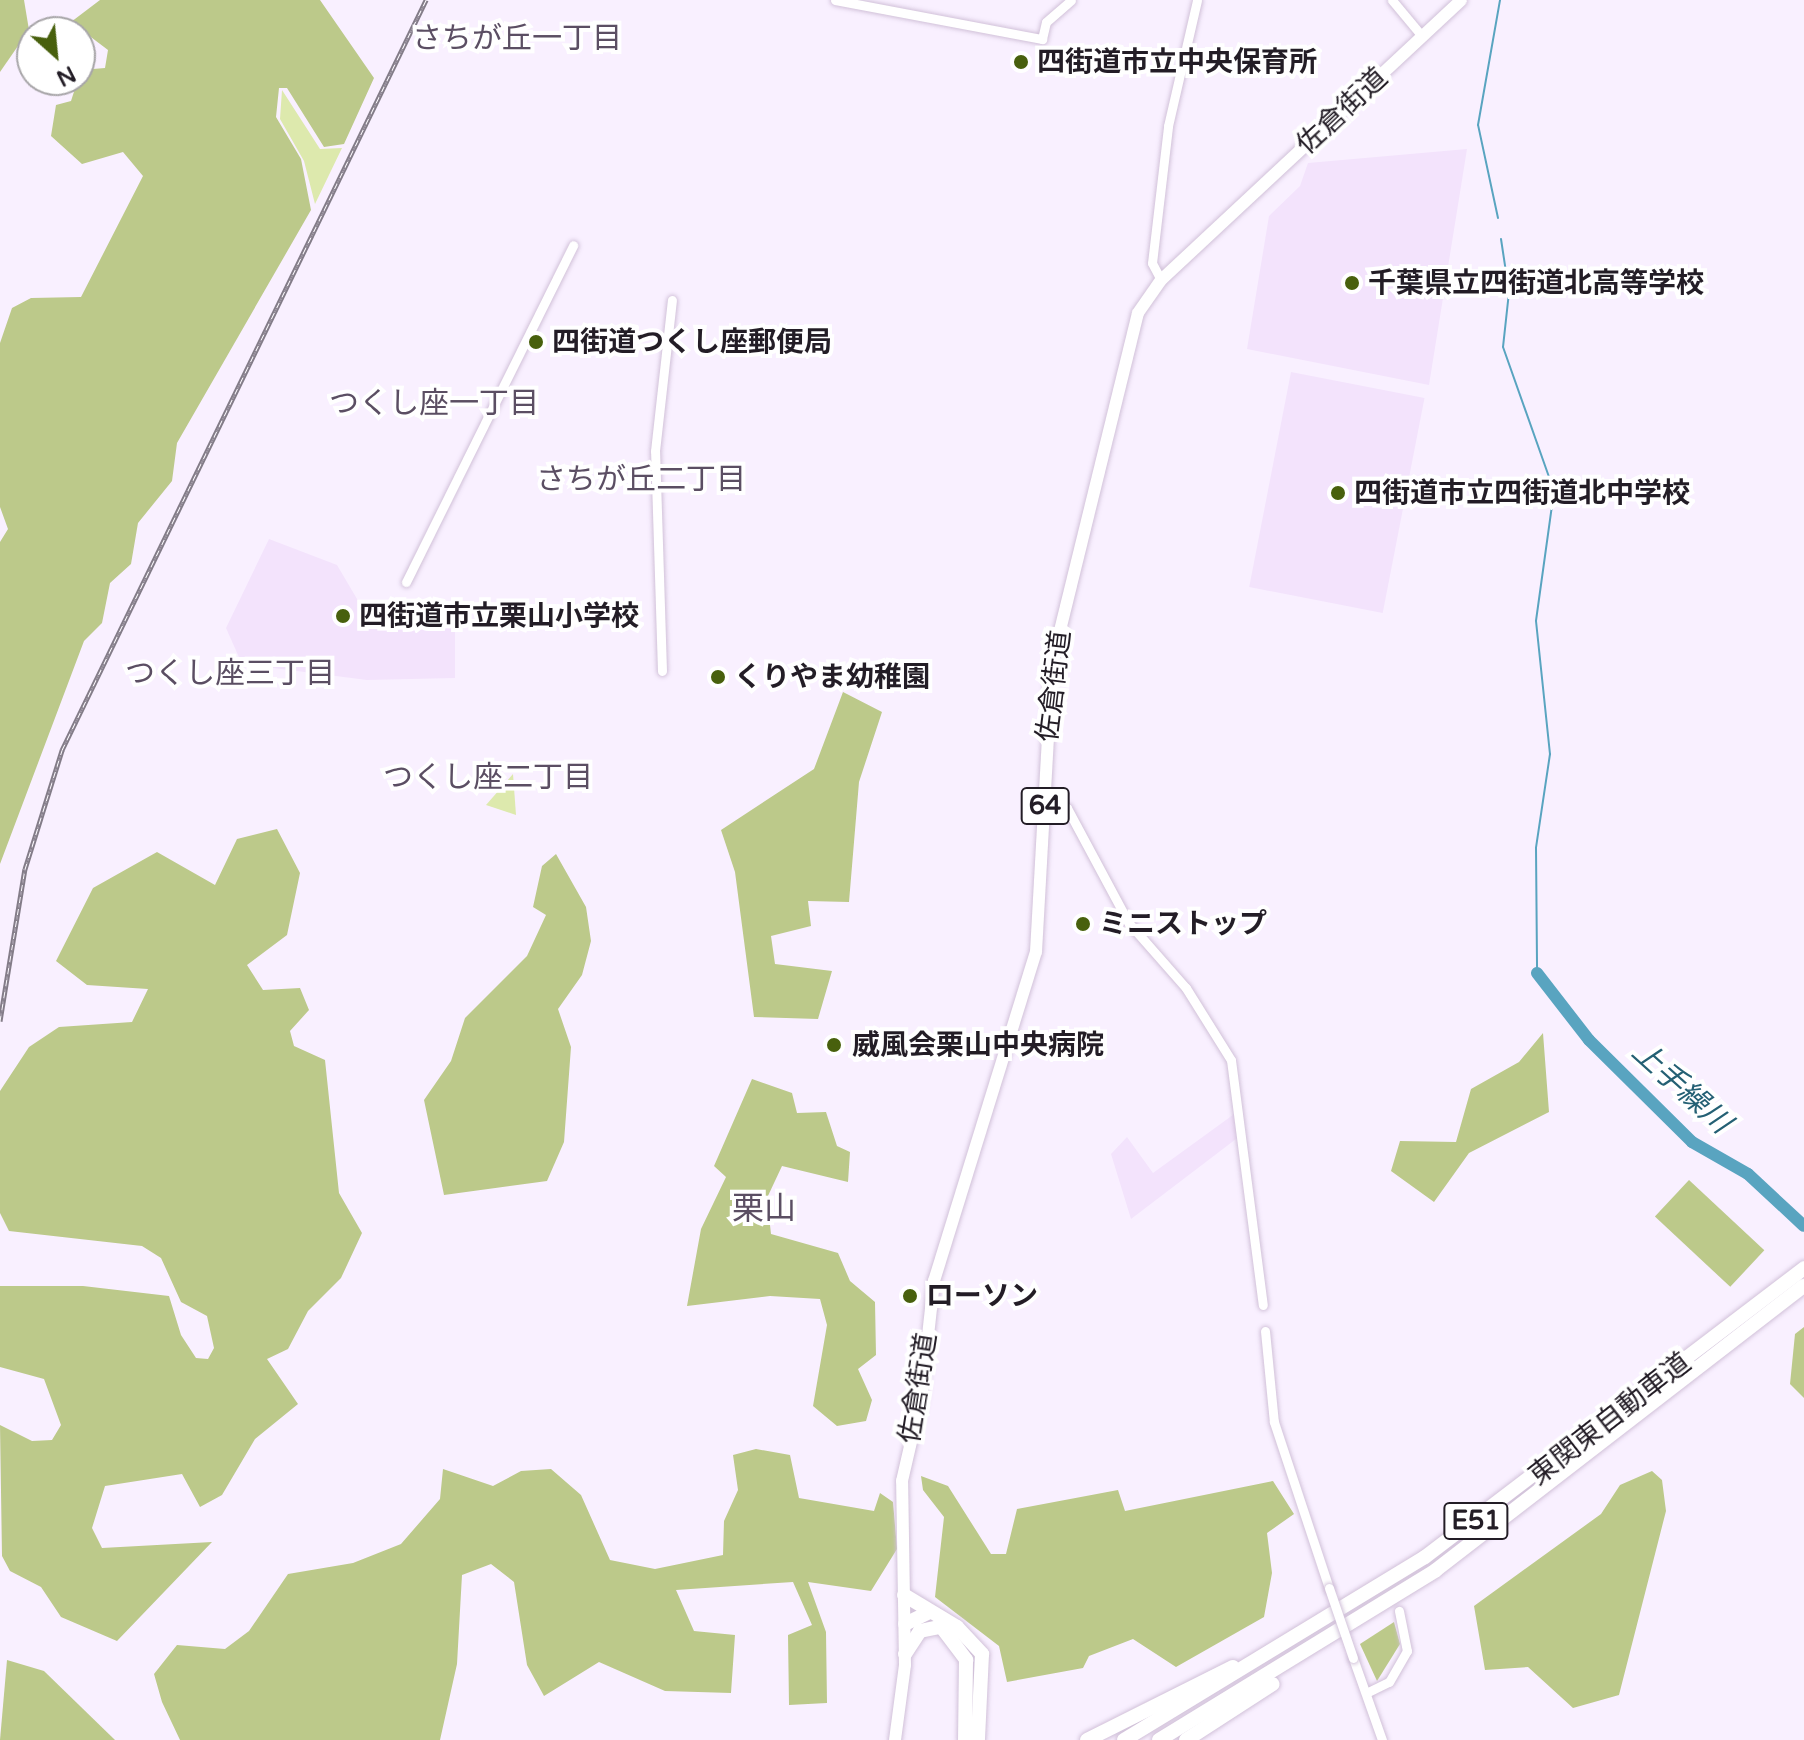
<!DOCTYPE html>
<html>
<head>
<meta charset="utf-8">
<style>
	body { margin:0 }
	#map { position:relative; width:1804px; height:1740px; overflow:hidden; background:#f9f0ff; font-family:"Varela Round","Noto Sans JP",sans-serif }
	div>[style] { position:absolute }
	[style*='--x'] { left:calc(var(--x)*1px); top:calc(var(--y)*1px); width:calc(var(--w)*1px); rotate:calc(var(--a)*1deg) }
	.built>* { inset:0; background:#f3e3fc; transform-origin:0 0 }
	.green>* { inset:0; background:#dde9ad }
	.forest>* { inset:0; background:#bcc98a; transform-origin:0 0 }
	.stream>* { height:2px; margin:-1px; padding:0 1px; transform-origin:1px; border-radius:1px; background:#59a4c0 }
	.river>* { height:12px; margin:-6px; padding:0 6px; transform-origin:6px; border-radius:6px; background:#59a4c0 }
	.roads { filter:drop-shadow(0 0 2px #d1c1d9) drop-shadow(0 0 2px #d1c1d9) }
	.minor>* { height:9px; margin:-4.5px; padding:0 4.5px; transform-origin:4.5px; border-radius:4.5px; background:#fff }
	.major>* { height:12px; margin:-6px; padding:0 6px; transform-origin:6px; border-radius:6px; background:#fff }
	.highway>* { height:14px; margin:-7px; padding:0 7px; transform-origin:7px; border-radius:7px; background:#fff }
	.rail>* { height:5px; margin-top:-2.5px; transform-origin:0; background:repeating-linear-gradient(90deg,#fff 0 6px,#837c88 0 12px); box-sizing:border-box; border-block:2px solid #837c88 }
	.bridges { filter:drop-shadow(0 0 2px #d1c1d9) drop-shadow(0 0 2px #d1c1d9) }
	.minor-bridge>* { height:9px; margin:-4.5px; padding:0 4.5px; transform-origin:4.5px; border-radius:4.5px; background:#fff }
	.dots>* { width:22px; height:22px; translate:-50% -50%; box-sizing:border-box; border:4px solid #fff; border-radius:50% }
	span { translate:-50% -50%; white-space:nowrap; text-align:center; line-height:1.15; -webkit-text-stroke:8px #fff; paint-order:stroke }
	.shield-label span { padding:2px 6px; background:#fff; border:2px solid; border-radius:6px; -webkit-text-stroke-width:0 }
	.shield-label { font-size:26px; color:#231d26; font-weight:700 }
	.poi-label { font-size:28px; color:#231d26; font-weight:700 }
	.left { translate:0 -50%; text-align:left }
	.street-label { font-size:28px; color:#231d26 }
	.neighbourhood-label { font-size:30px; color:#5b4e63 }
	.water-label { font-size:30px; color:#246074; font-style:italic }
	.quarter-label { font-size:32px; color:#5b4e63 }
	.north { position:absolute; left:16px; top:16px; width:80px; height:80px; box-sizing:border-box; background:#fff; border:2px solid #a7a5a8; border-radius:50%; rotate:153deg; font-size:22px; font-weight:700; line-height:32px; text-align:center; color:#231d26 }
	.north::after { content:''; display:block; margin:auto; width:28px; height:36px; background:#48600d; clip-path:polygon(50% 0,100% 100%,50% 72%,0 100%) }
</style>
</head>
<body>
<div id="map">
	<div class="built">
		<div style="clip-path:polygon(1467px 149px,1429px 385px,1247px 349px,1269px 216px,1300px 186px,1308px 163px)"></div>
		<div style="left:1291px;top:372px;width:136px;height:219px;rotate:11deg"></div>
		<div style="clip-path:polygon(269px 539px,337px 565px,360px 604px,455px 603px,455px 678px,367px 680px,242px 664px,226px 628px)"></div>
		<div style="clip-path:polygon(1237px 1112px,1240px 1136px,1131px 1219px,1111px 1154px,1127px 1137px,1153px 1173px)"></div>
	</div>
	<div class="green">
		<div style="clip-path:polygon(282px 90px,320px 149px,342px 148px,315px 204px,304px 161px,280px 119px)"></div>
		<div style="clip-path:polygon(513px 774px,516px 815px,486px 805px)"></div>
	</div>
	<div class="forest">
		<div style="clip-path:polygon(0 0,24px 0,29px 30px,0 72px)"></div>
		<div style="clip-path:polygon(100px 0,320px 0,374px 78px,344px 144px,324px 147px,287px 88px,279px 88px,276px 117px,301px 159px,311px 210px,177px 443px,172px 481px,138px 523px,131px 564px,110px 583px,102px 623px,84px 641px,0 864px,0 542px,8px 529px,0 507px,0 343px,12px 308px,31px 298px,81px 297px,143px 176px,123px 152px,82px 164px,51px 136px,56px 105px,71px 101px,81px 70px,105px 68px,108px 50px,71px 22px)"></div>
		<div style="clip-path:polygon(843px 692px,882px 712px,859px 782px,849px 902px,808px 901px,811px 926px,771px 936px,775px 964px,832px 971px,818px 1019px,754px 1017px,735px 872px,721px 830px,814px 769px)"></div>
		<div style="clip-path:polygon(277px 829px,300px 873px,287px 935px,247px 965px,263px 990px,300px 988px,309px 1010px,290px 1031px,294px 1046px,325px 1060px,339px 1193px,362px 1233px,341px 1278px,308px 1311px,288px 1349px,267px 1359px,298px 1404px,255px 1439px,222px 1495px,200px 1507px,182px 1474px,105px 1486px,92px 1528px,102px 1548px,212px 1542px,117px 1641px,61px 1617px,41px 1587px,10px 1571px,2px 1556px,0 1425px,32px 1441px,52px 1440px,61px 1425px,44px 1379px,0 1367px,0 1286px,83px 1286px,169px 1296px,181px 1335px,196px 1358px,208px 1359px,214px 1348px,207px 1316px,181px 1302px,161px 1258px,142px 1246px,9px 1231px,0 1213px,0 1091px,29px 1047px,59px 1027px,132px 1022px,148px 989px,87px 985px,56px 961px,93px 888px,157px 852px,215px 885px,237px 839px)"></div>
		<div style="clip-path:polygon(556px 854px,586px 907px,591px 941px,582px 975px,558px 1009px,571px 1047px,564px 1142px,547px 1181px,444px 1195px,424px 1100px,451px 1061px,465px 1018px,527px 956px,546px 915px,533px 907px,542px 866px)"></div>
		<div style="clip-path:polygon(1543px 1033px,1549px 1112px,1469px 1153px,1434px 1202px,1391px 1171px,1400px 1141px,1456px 1142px,1471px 1089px,1519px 1062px)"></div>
		<div style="clip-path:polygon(752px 1079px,792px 1093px,797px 1113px,826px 1112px,837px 1146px,850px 1152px,848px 1182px,782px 1166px,767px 1198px,771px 1234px,838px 1253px,850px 1281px,875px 1302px,876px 1355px,858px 1369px,872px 1400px,866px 1421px,837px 1426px,813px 1406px,827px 1325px,820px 1299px,770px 1296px,687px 1306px,701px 1229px,726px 1177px,714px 1166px)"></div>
		<div style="left:1689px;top:1180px;width:103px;height:50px;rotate:43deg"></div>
		<div style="clip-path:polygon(1804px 1327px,1804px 1398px,1790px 1384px,1795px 1334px)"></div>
		<div style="clip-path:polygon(756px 1449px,790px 1455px,799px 1498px,874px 1511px,880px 1493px,893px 1502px,897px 1549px,871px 1591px,808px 1582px,826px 1632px,827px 1703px,789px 1705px,788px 1635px,812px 1625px,793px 1582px,676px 1590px,694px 1631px,735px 1635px,731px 1693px,665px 1691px,599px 1662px,544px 1696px,527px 1665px,514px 1582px,491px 1564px,462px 1575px,457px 1664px,440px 1740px,180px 1740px,162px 1702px,154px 1674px,177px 1645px,225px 1649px,249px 1631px,288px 1574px,353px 1563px,401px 1544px,440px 1499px,443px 1469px,493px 1486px,521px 1471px,551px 1469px,581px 1495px,610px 1560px,655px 1569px,723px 1555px,724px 1521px,738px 1490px,733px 1455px)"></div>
		<div style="clip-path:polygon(1652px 1471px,1662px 1480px,1666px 1511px,1619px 1695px,1573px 1708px,1528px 1667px,1485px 1670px,1474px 1606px,1601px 1514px,1620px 1485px)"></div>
		<div style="clip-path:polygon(921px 1476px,948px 1486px,991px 1554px,1006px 1554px,1017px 1509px,1118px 1490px,1125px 1511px,1273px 1481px,1294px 1514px,1267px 1533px,1272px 1573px,1264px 1617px,1176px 1667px,1133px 1639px,1089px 1656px,1083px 1668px,1007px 1682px,999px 1646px,935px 1597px,944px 1517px,923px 1490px)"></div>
		<div style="clip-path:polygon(1394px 1622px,1400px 1644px,1377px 1681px,1360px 1644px)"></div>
		<div style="clip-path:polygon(7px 1660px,44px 1671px,115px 1740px,0 1740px)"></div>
	</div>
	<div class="stream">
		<div style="--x:1498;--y:218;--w:95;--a:-102.1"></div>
		<div style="--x:1478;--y:125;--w:127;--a:-80"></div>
		<div style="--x:1501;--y:239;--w:54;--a:81.4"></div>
		<div style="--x:1509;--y:292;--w:55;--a:96.2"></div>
		<div style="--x:1503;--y:347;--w:153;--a:70.5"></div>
		<div style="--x:1554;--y:491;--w:131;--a:97.9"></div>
		<div style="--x:1536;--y:621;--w:134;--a:84"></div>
		<div style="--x:1550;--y:754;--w:95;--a:98.5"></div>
		<div style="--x:1536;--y:848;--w:125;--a:89.5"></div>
	</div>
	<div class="river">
		<div style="--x:1537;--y:973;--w:85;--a:52.2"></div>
		<div style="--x:1589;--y:1040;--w:145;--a:44.7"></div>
		<div style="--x:1692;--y:1142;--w:64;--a:29.7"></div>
		<div style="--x:1748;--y:1174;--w:76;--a:42.9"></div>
	</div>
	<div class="roads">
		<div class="minor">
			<div style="--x:835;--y:0;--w:211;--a:10.7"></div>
			<div style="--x:1042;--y:39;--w:17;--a:-77"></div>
			<div style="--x:1046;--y:22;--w:33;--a:-41"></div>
			<div style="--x:1392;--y:0;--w:47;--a:50.2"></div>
			<div style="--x:1161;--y:280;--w:19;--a:-118"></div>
			<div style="--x:1152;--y:263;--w:138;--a:-83.3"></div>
			<div style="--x:1168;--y:126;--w:129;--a:-77"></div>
			<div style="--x:406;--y:582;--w:376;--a:-63.6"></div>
			<div style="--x:662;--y:671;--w:220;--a:-91.8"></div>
			<div style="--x:655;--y:451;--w:152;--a:-83.6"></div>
			<div style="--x:1045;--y:808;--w:22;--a:0"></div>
			<div style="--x:1067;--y:808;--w:129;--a:61.8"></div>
			<div style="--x:1128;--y:922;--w:88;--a:48.7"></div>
			<div style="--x:1186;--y:988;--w:85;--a:58"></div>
			<div style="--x:1231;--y:1060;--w:247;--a:82.6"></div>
			<div style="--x:1265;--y:1331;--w:91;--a:84.4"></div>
			<div style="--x:1274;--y:1422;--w:175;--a:71.7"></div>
			<div style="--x:1353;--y:1658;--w:87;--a:70.5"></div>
			<div style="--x:1366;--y:1693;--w:25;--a:-26"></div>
			<div style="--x:1389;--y:1682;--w:36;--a:-60"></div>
			<div style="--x:1407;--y:1651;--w:41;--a:-101.3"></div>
		</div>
		<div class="major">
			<div style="--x:895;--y:1740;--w:76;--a:-82.4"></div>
			<div style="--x:905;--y:1665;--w:184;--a:-90.9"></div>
			<div style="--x:902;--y:1481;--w:84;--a:-77"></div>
			<div style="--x:921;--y:1399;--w:119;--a:-83.7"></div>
			<div style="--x:934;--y:1281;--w:344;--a:-72.8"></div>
			<div style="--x:1036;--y:952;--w:289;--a:-86.8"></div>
			<div style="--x:1052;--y:663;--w:360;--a:-76.2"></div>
			<div style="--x:1138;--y:313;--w:40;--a:-55.1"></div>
			<div style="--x:1161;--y:280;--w:410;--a:-43"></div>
		</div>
		<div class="highway">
			<div style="--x:904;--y:1595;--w:62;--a:31.1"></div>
			<div style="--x:957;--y:1627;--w:37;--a:47"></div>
			<div style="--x:982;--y:1654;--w:86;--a:92.7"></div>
			<div style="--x:905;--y:1624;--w:25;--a:-26"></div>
			<div style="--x:943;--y:1629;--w:39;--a:53"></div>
			<div style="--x:966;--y:1660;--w:80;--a:90.7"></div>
			<div style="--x:905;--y:1654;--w:27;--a:-57"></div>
			<div style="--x:920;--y:1631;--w:19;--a:-12"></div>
			<div style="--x:1087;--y:1740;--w:163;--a:-26.6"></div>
			<div style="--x:1124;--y:1740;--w:352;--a:-31.3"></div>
			<div style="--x:1425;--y:1557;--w:477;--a:-37.3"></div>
			<div style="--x:1159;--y:1740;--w:325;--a:-31.5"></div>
			<div style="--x:1436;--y:1570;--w:465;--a:-37.7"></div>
			<div style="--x:1186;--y:1740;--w:103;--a:-32.8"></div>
		</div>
	</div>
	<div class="rail">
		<div style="--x:0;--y:1021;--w:154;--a:-80.7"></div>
		<div style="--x:25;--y:869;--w:125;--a:-72.7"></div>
		<div style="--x:62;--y:750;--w:834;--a:-64.11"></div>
	</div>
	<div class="bridges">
		<div class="minor-bridge">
			<div style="--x:1329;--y:1588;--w:74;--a:71.1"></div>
		</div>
	</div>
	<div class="dots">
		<div style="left:1021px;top:62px;background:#48600d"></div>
		<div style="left:1352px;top:283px;background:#48600d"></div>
		<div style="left:536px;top:342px;background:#48600d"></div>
		<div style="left:1338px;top:493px;background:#48600d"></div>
		<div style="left:343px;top:616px;background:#48600d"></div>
		<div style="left:718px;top:677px;background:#48600d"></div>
		<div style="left:1083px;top:924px;background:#48600d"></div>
		<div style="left:834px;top:1045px;background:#48600d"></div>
		<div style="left:910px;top:1296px;background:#48600d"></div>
	</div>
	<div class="shield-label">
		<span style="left:1045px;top:806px">64</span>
		<span style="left:1476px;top:1521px">E51</span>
	</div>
	<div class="poi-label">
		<span class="left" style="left:1037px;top:62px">四街道市立中央保育所</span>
		<span class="left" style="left:1368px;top:283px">千葉県立四街道北高等学校</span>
		<span class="left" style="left:552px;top:342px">四街道つくし座郵便局</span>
		<span class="left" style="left:1354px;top:493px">四街道市立四街道北中学校</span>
		<span class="left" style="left:359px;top:616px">四街道市立栗山小学校</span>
		<span class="left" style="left:734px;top:677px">くりやま幼稚園</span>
		<span class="left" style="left:1099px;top:924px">ミニストップ</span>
		<span class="left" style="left:852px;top:1045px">威風会栗山中央病院</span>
		<span class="left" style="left:926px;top:1296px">ローソン</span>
	</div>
	<div class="street-label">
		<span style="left:1342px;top:111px;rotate:-43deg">佐倉街道</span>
		<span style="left:1054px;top:686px;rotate:-83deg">佐倉街道</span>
		<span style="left:918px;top:1388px;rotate:-81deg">佐倉街道</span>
		<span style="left:1610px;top:1419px;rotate:-38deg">東関東自動車道</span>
	</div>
	<div class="neighbourhood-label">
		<span style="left:517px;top:39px">さちが丘一丁目</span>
		<span style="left:434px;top:404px">つくし座一丁目</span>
		<span style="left:641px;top:480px">さちが丘二丁目</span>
		<span style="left:230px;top:674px">つくし座三丁目</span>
		<span style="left:488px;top:778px">つくし座二丁目</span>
	</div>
	<div class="water-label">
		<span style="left:1681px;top:1088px;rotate:42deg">上手繰川</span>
	</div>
	<div class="quarter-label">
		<span style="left:764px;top:1209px">栗山</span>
	</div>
	<div class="north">N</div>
</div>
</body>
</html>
